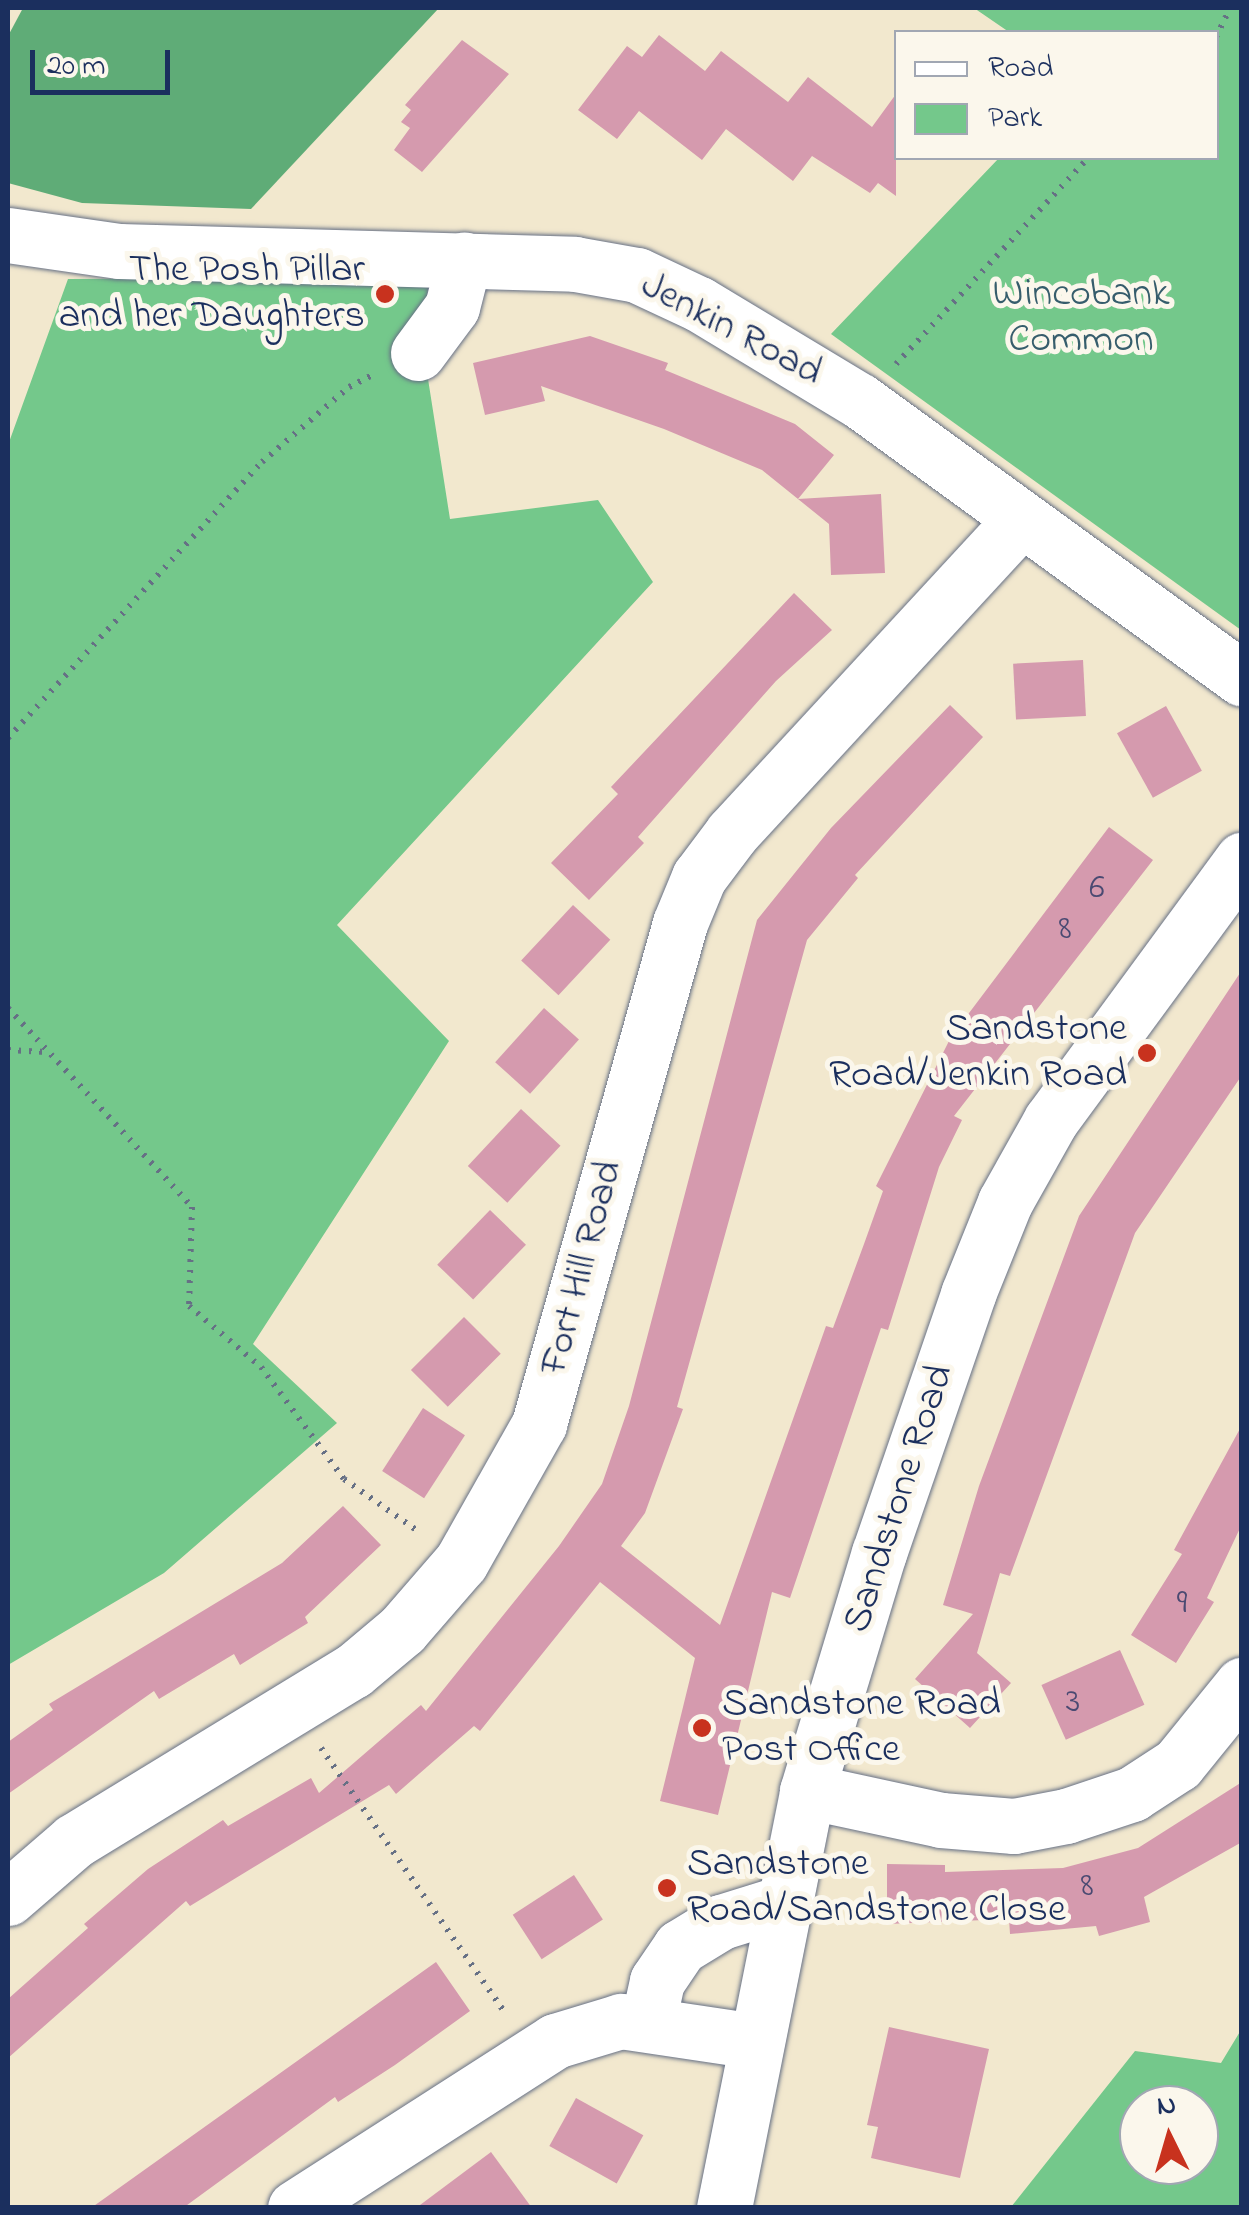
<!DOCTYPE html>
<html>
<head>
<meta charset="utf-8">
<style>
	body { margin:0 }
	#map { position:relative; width:1249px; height:2215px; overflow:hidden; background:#f2e8ce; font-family:"Indie Flower",sans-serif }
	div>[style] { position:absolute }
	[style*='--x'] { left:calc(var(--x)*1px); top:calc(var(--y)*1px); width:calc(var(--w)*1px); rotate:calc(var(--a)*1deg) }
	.green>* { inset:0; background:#74c88b }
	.forest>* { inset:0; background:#5fac77 }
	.building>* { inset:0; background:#d59aae; transform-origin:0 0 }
	.path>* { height:6px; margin-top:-3px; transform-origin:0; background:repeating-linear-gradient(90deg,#667085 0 2.5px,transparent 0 10.5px) }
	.roads { filter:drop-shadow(0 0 2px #667085) drop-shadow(0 0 2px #667085) }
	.minor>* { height:55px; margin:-27.5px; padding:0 27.5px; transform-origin:27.5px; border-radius:27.5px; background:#fff }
	.dots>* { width:28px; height:28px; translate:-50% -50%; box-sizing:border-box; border:5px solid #fbf7ec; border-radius:50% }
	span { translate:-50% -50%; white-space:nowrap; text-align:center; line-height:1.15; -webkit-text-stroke:10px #fbf7ec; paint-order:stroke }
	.number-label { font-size:35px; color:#4a4a72 }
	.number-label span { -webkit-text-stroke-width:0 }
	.poi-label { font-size:40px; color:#1b2f5e }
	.right { translate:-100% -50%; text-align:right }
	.left { translate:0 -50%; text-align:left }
	.park-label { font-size:40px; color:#365d6c }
	.street-label { font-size:40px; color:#1b2f5e }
	.frame { position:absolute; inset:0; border:10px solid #1b2f5e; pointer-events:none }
	.legend { position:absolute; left:894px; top:30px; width:325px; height:130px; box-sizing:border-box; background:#fbf7ec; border:2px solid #a1a7b3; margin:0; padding:12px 18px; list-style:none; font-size:30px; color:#1b2f5e }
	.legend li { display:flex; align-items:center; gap:20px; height:50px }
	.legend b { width:50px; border:2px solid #a1a7b3 }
	.north { position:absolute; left:1119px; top:2085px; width:100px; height:100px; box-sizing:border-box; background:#fbf7ec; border:2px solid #a1a7b3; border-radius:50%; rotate:355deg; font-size:28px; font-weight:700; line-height:40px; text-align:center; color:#1b2f5e }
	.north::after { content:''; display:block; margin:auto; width:35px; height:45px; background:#c8321e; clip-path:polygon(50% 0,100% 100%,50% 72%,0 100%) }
	.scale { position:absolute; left:30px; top:50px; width:140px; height:45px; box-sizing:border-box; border:5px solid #1b2f5e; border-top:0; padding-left:12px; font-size:30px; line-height:35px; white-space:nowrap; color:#1b2f5e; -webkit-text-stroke:8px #fbf7ec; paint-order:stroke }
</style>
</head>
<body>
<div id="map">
	<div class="green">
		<div style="clip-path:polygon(974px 8px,1241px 8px,1241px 630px,831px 334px,999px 158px,1216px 158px,1216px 32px,1009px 32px)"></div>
		<div style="clip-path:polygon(429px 277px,423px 347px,450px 519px,598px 500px,653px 582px,337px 925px,449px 1041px,253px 1344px,337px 1423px,164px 1573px,8px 1665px,8px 445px,68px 279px)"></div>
		<div style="clip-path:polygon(evenodd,1241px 2030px,1241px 2207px,1011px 2207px,1135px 2051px,1221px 2063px,1241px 2030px,1139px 2105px,1199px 2105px,1199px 2165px,1139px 2165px,1139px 2105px)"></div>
	</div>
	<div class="forest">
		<div style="clip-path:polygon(23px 8px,439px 8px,251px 209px,82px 203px,8px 183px,8px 36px)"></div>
	</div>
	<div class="building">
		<div style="clip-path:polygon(659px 35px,705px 71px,721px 51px,788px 102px,808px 77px,872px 127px,896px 94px,896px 196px,878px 183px,870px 193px,812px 156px,793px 181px,726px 129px,702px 160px,639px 111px,617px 139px,578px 110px,627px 46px,642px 57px)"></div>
		<div style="clip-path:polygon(462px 40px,509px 74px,422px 172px,394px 150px,410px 128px,401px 122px,411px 110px,405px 105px)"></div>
		<div style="clip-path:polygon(590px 336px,668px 363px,665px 370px,795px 424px,834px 455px,798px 499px,881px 494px,885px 573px,831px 575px,829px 524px,762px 470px,664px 429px,541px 386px,545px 401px,485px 415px,473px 363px)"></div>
		<div style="clip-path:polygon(794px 593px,832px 630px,776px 681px,638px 837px,644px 843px,589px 900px,551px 863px,618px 794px,611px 787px)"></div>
		<div style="left:1083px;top:660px;width:56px;height:70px;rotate:87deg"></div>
		<div style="clip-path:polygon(950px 705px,983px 737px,855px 875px,858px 878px,807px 940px,677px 1407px,683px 1409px,645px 1513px,621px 1546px,720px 1625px,826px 1326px,833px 1328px,864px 1244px,883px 1191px,876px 1186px,951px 1037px,1109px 827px,1153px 860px,954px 1116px,962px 1120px,939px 1167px,888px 1330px,881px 1328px,790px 1598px,772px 1592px,718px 1815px,660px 1801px,695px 1658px,600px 1582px,480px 1731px,474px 1726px,396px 1794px,389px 1785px,190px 1906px,186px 1901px,8px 2058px,8px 1999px,88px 1928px,84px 1924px,148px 1869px,223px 1820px,228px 1826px,311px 1778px,319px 1793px,421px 1705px,426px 1711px,559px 1546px,602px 1484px,629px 1406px,757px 920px,831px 828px)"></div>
		<div style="left:1166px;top:706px;width:74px;height:56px;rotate:61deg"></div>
		<div style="left:573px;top:905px;width:51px;height:76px;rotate:43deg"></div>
		<div style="clip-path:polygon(1242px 970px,1242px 1075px,1135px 1233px,1010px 1576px,1000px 1573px,977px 1653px,1011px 1683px,970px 1728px,915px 1679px,973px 1614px,943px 1605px,979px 1486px,1079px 1216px)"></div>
		<div style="left:544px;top:1008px;width:47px;height:73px;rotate:42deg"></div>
		<div style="left:521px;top:1109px;width:54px;height:78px;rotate:43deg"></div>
		<div style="left:490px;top:1210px;width:50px;height:76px;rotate:44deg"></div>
		<div style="left:464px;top:1317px;width:52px;height:75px;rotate:45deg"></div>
		<div style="left:423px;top:1408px;width:50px;height:75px;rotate:33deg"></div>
		<div style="clip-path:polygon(1242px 1425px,1242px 1524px,1207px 1598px,1214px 1602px,1176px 1663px,1131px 1635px,1182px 1554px,1174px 1550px)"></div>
		<div style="clip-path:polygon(343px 1506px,381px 1545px,305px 1617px,308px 1623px,240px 1665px,234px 1654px,159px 1699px,154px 1691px,8px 1794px,8px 1742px,53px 1710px,49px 1704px,282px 1563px)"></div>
		<div style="left:1120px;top:1650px;width:60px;height:86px;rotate:66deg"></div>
		<div style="clip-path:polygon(1242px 1782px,1242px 1842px,1144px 1897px,1150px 1922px,1099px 1936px,1096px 1926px,1010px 1934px,1009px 1919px,887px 1924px,887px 1864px,945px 1865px,945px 1872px,1063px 1868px,1138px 1848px)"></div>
		<div style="left:574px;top:1875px;width:53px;height:73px;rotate:57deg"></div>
		<div style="clip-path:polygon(436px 1962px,470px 2011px,395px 2065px,338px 2102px,335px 2097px,183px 2208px,91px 2208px)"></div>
		<div style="clip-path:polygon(889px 2027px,989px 2049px,960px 2178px,871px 2158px,878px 2127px,867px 2125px)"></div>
		<div style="left:576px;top:2098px;width:77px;height:55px;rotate:29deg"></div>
		<div style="clip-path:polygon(491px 2152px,532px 2208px,416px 2208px)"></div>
	</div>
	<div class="path">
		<div style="--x:1216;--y:37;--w:32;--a:-64"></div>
		<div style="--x:896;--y:364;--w:282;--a:-47"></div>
		<div style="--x:8;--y:738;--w:375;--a:-47.4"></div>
		<div style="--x:262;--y:462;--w:115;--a:-40.8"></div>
		<div style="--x:349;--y:387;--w:28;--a:-27"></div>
		<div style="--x:8;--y:1008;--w:271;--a:47.2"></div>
		<div style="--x:192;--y:1207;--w:99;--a:91.7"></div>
		<div style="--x:189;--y:1306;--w:94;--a:40.3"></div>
		<div style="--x:261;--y:1367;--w:139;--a:53.5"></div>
		<div style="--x:344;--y:1479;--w:92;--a:35.2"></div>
		<div style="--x:8;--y:1050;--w:38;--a:3"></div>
		<div style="--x:321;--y:1748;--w:323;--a:55.2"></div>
	</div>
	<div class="roads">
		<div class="minor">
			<div style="--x:8;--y:235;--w:112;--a:8.2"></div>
			<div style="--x:119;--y:251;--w:456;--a:1.6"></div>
			<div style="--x:575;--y:264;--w:63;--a:10.1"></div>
			<div style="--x:637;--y:275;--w:68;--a:25.1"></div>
			<div style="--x:699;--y:304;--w:188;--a:31.1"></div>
			<div style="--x:860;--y:401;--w:472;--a:36"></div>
			<div style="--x:418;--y:353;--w:57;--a:-53.5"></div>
			<div style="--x:452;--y:307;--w:49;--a:-75.7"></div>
			<div style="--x:807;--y:1791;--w:137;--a:12.2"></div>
			<div style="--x:941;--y:1820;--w:73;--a:4.7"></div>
			<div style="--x:1014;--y:1826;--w:53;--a:-10.9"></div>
			<div style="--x:1066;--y:1816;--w:70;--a:-18.4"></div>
			<div style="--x:1132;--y:1794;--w:55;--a:-33.1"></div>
			<div style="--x:1178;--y:1764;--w:102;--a:-51"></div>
			<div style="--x:8;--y:1898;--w:87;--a:-40.8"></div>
			<div style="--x:74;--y:1841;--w:327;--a:-31.4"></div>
			<div style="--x:353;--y:1671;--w:64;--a:-39.9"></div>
			<div style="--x:402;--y:1630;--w:90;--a:-49.1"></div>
			<div style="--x:461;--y:1562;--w:159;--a:-60.5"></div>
			<div style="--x:539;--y:1424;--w:520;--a:-74.28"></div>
			<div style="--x:680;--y:923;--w:50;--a:-67.6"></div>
			<div style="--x:699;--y:877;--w:55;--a:-53.1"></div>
			<div style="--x:732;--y:833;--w:426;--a:-47.3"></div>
			<div style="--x:648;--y:2022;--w:42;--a:-77.6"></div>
			<div style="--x:657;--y:1981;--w:41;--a:-55.9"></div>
			<div style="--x:680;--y:1947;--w:48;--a:-31.4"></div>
			<div style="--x:721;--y:1922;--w:64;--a:-17.3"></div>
			<div style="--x:295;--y:2208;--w:309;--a:-32.7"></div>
			<div style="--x:555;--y:2041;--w:69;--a:-16.9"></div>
			<div style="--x:621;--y:2021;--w:135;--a:8.5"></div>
			<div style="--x:724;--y:2208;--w:425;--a:-78.7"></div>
			<div style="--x:807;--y:1791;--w:249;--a:-73.2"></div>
			<div style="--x:879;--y:1553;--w:274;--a:-71"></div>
			<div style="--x:968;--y:1294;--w:99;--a:-68.1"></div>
			<div style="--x:1005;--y:1202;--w:94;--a:-60.7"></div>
			<div style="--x:1051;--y:1120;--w:323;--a:-53.7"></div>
		</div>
	</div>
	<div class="dots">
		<div style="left:385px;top:294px;background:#c8321e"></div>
		<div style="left:1147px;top:1053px;background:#c8321e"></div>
		<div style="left:702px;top:1728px;background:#c8321e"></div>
		<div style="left:667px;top:1888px;background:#c8321e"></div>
	</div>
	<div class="number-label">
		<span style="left:1097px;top:889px">6</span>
		<span style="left:1065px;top:930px">8</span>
		<span style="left:1182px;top:1604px">9</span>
		<span style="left:1073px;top:1703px">3</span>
		<span style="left:1087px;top:1887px">8</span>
	</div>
	<div class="poi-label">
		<span class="right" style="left:365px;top:294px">The Posh Pillar<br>and her Daughters</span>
		<span class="right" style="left:1127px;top:1053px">Sandstone<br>Road/Jenkin Road</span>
		<span class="left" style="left:722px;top:1728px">Sandstone Road<br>Post Office</span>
		<span class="left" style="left:687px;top:1888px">Sandstone<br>Road/Sandstone Close</span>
	</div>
	<div class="park-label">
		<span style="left:1081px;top:318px">Wincobank<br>Common</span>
	</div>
	<div class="street-label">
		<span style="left:731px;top:330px;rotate:28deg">Jenkin Road</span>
		<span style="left:583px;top:1268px;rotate:-75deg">Fort Hill Road</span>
		<span style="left:900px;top:1499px;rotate:-72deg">Sandstone Road</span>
	</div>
	<div class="frame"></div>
	<ul class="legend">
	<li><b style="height:12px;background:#fff"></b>Road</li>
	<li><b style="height:28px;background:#74c88b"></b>Park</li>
	</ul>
	<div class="north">N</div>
	<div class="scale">20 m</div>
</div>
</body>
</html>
